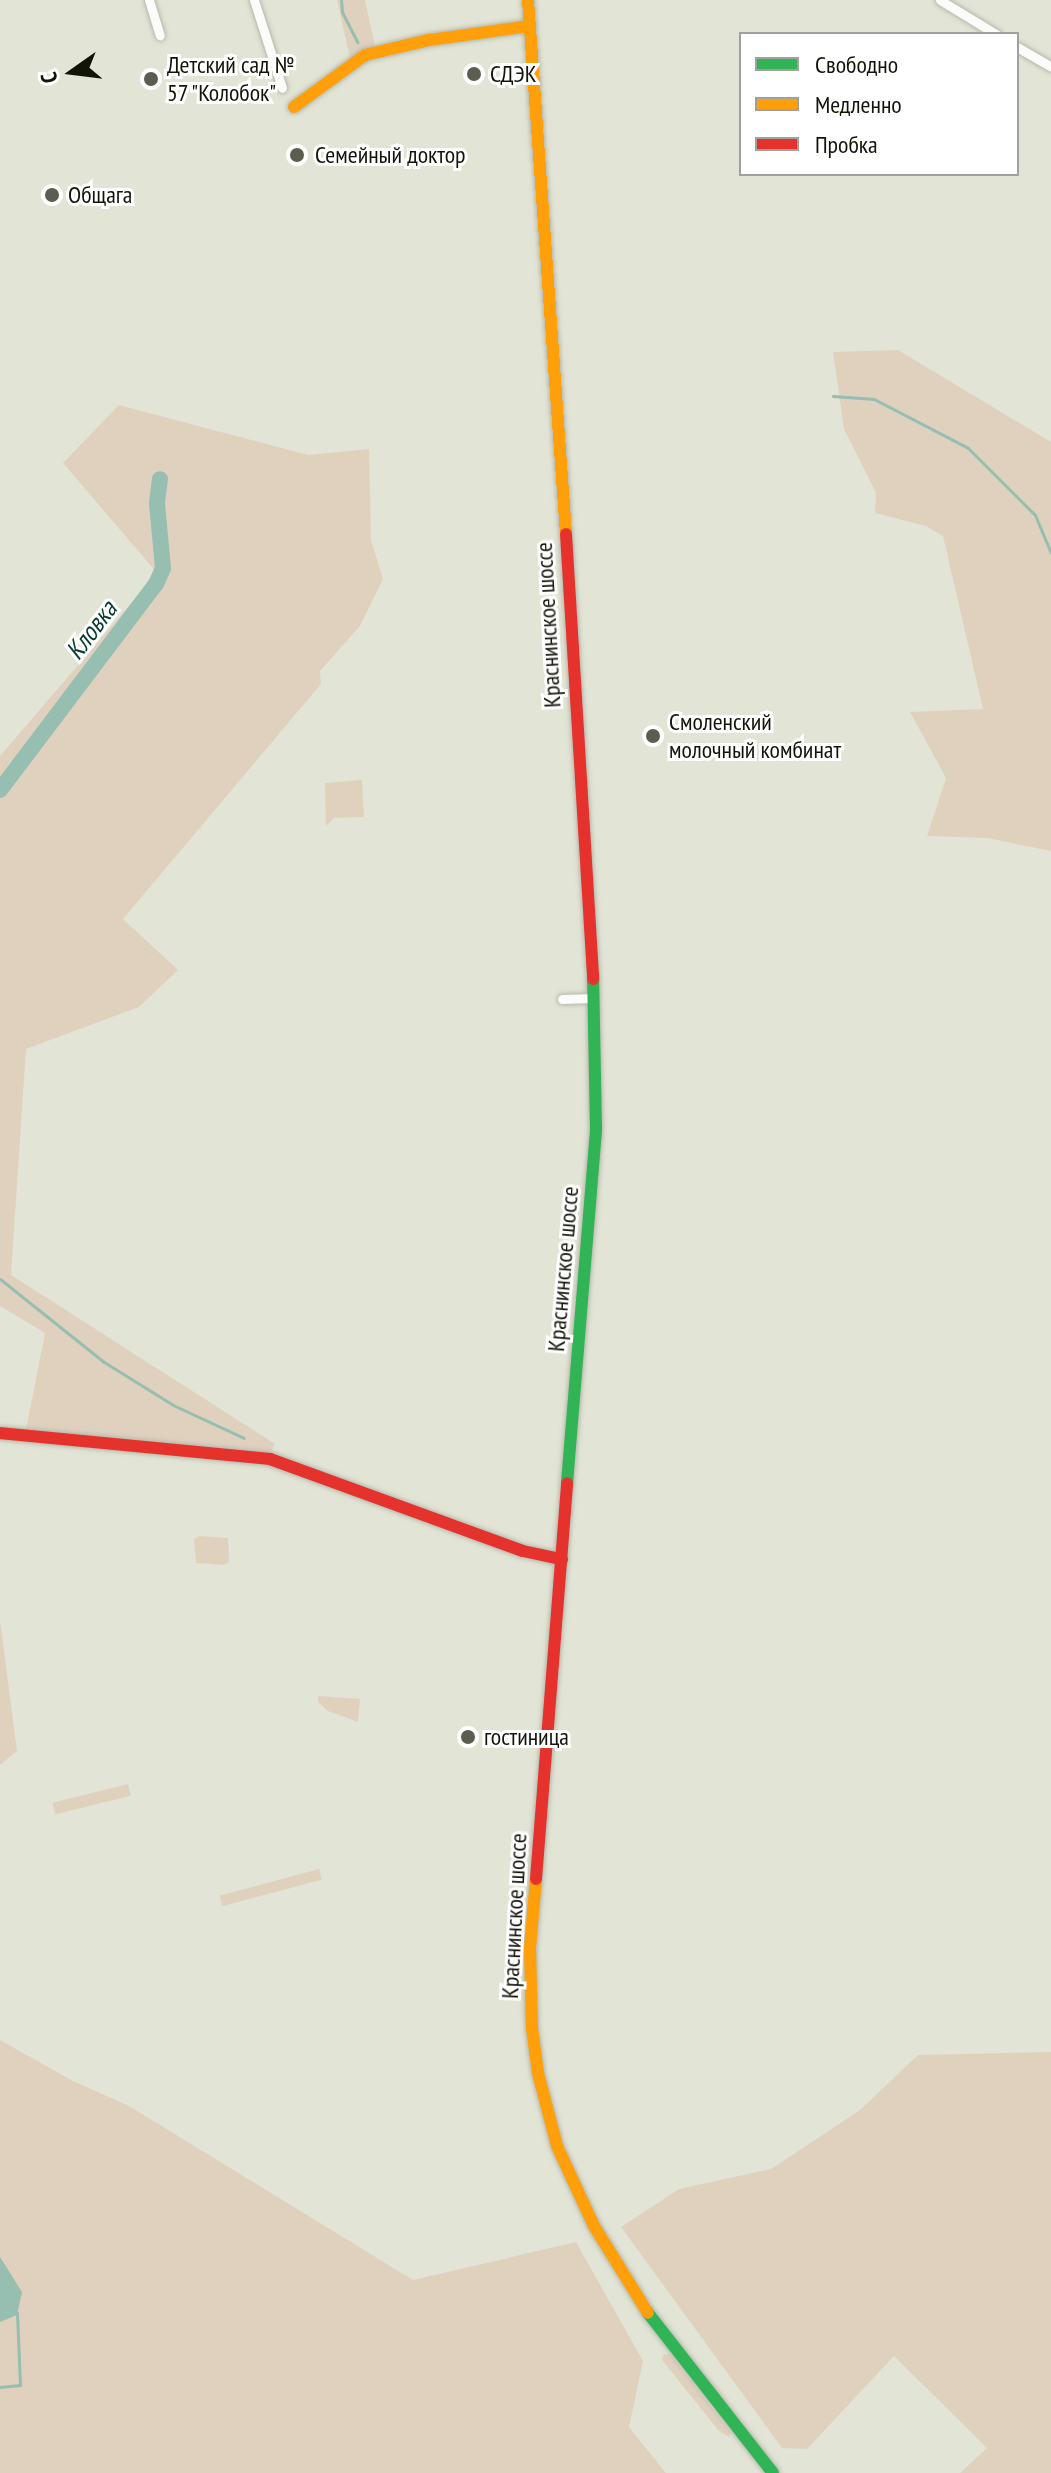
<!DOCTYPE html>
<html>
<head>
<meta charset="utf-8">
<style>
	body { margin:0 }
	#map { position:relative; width:1051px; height:2473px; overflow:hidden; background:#e2e5d5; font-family:"PT Sans Narrow",sans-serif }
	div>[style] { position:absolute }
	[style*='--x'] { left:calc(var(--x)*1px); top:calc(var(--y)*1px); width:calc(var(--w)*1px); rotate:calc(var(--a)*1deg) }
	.green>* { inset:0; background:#e0d1bf; transform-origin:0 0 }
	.water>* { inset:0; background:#96beb1 }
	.stream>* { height:3px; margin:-1.5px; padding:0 1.5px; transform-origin:1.5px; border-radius:1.5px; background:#96beb1 }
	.river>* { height:16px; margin:-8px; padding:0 8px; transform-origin:8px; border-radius:8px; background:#96beb1 }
	.roads { filter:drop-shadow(0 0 2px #b6b8ac) drop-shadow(0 0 2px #b6b8ac) }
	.street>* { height:9px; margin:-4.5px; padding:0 4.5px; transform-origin:4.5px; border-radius:4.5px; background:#fbfbf9 }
	.fast>* { height:12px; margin:-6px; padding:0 6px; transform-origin:6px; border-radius:6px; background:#30b455 }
	.slow>* { height:12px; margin:-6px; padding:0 6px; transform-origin:6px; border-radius:6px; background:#ff9f0a }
	.jam>* { height:12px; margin:-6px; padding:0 6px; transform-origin:6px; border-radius:6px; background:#e5322d }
	.dots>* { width:22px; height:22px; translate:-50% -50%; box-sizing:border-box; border:4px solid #fff; border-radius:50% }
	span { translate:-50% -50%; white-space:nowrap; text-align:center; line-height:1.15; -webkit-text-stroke:6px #fff; paint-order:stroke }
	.poi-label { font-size:24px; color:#12140a }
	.left { translate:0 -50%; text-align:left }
	.street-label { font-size:24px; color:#12140a }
	.water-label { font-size:26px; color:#053b33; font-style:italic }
	.legend { position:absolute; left:739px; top:32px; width:280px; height:144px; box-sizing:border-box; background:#fff; border:2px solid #a0a19d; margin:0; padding:10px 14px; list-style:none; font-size:24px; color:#12140a }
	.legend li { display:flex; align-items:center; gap:16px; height:40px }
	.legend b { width:40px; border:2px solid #a0a19d }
	.north { position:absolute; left:32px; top:32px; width:80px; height:80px; -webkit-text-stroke:6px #fff; paint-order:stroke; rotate:256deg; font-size:22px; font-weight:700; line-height:32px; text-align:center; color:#12140a }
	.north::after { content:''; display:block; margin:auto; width:28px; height:36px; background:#12140a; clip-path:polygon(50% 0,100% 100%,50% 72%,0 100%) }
</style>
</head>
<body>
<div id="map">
	<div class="green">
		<div style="clip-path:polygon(337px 0,365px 0,375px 46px,350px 58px)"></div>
		<div style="clip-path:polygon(898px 350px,1051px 442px,1051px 851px,987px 838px,927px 836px,946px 778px,910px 712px,983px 709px,943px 536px,926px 526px,875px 513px,876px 493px,844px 429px,833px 352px)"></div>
		<div style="clip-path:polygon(119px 405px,308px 455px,369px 449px,371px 540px,383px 579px,360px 626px,320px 671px,321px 684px,123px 919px,178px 970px,139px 1007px,26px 1049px,11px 1275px,275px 1444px,270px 1454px,26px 1430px,45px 1333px,0 1306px,0 756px,157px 573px,63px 463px)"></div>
		<div style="clip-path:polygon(362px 780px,364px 817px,334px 818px,326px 826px,325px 783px)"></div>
		<div style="clip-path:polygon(199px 1536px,228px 1538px,229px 1562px,224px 1565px,196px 1563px,194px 1539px)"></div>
		<div style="clip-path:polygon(0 1620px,17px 1751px,0 1765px)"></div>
		<div style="clip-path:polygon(318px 1696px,360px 1699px,358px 1722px,328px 1711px,318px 1702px)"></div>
		<div style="left:128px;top:1784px;width:12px;height:78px;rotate:76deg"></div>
		<div style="left:319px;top:1869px;width:11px;height:103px;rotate:75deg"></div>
		<div style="clip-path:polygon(0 2040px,73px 2081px,129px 2106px,413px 2280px,576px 2242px,643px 2361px,629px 2427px,666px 2473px,0 2473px)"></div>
		<div style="clip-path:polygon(1051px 2052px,1051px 2473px,960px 2473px,987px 2448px,894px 2356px,807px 2449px,782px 2448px,621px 2227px,679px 2189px,771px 2169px,860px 2110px,918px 2055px)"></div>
		<div style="clip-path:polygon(670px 2354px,731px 2433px,729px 2437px,719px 2431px,662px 2360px,663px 2355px)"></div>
	</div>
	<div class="water">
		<div style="clip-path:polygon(0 2257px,22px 2292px,17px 2315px,0 2322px)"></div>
	</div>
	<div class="stream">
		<div style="--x:341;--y:0;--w:12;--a:85"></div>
		<div style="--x:342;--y:12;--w:34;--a:63"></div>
		<div style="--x:833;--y:396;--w:41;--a:4.2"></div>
		<div style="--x:874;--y:399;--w:106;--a:27.5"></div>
		<div style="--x:968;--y:448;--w:95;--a:45"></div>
		<div style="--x:1035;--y:515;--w:41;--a:67.2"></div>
		<div style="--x:0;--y:1279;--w:133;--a:38.6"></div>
		<div style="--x:104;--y:1362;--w:81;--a:31.9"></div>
		<div style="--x:173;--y:1405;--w:78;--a:24.9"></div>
		<div style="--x:0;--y:2387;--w:20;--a:-6"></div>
		<div style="--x:20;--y:2385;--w:72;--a:-92.4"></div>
	</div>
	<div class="river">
		<div style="--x:0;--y:790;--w:258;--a:-52.9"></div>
		<div style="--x:156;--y:584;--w:17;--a:-66"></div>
		<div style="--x:163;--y:568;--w:65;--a:-95.3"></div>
		<div style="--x:157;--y:503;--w:24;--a:-83"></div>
	</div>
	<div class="roads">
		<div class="street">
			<div style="--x:149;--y:0;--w:37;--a:73"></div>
			<div style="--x:254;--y:0;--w:92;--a:72.3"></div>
			<div style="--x:940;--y:0;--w:66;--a:31.3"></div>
			<div style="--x:1017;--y:47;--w:39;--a:30"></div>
			<div style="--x:562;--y:999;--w:32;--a:-2"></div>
		</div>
		<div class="fast">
			<div style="--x:567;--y:1483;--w:355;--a:-85.3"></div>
			<div style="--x:596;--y:1129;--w:150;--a:-91.1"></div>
			<div style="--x:648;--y:2313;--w:203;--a:52"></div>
		</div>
		<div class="slow">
			<div style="--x:528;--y:0;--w:535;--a:85.93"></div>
			<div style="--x:294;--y:107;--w:88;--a:-36.2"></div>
			<div style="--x:365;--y:55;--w:66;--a:-13.2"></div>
			<div style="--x:429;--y:40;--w:102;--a:-7.9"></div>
			<div style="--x:536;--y:1879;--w:69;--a:95"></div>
			<div style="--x:530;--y:1948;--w:80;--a:88.6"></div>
			<div style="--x:532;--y:2028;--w:45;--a:82.4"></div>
			<div style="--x:538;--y:2073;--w:75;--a:75.4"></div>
			<div style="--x:557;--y:2146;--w:88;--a:65.2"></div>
			<div style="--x:594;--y:2226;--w:102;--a:58.2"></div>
		</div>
		<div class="jam">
			<div style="--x:566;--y:534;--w:446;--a:86.5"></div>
			<div style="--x:0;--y:1433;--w:271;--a:5.5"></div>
			<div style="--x:270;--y:1459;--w:269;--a:20"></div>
			<div style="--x:523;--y:1551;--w:40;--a:12"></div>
			<div style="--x:536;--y:1879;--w:397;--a:-85.5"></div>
		</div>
	</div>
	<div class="dots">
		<div style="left:474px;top:74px;background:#5b5d51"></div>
		<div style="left:151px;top:79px;background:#5b5d51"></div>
		<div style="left:297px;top:155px;background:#5b5d51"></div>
		<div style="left:52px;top:195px;background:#5b5d51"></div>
		<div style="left:653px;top:736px;background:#5b5d51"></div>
		<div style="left:468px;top:1737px;background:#5b5d51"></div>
	</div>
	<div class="poi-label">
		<span class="left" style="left:167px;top:79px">Детский сад №<br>57 "Колобок"</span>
		<span class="left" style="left:490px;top:74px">СДЭК</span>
		<span class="left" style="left:315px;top:155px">Семейный доктор</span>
		<span class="left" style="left:68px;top:195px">Общага</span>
		<span class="left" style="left:669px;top:736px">Смоленский<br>молочный комбинат</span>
		<span class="left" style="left:484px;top:1737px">гостиница</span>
	</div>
	<div class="street-label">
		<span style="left:548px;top:625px;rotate:-93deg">Краснинское шоссе</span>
		<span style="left:563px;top:1269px;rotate:-85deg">Краснинское шоссе</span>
		<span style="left:514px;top:1916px;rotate:-87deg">Краснинское шоссе</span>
	</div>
	<div class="water-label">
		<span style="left:91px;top:630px;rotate:-53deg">Кловка</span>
	</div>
	<ul class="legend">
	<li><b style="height:10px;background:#30b455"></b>Свободно</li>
	<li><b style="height:10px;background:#ff9f0a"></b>Медленно</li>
	<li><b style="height:10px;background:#e5322d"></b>Пробка</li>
	</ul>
	<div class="north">С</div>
</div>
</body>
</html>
